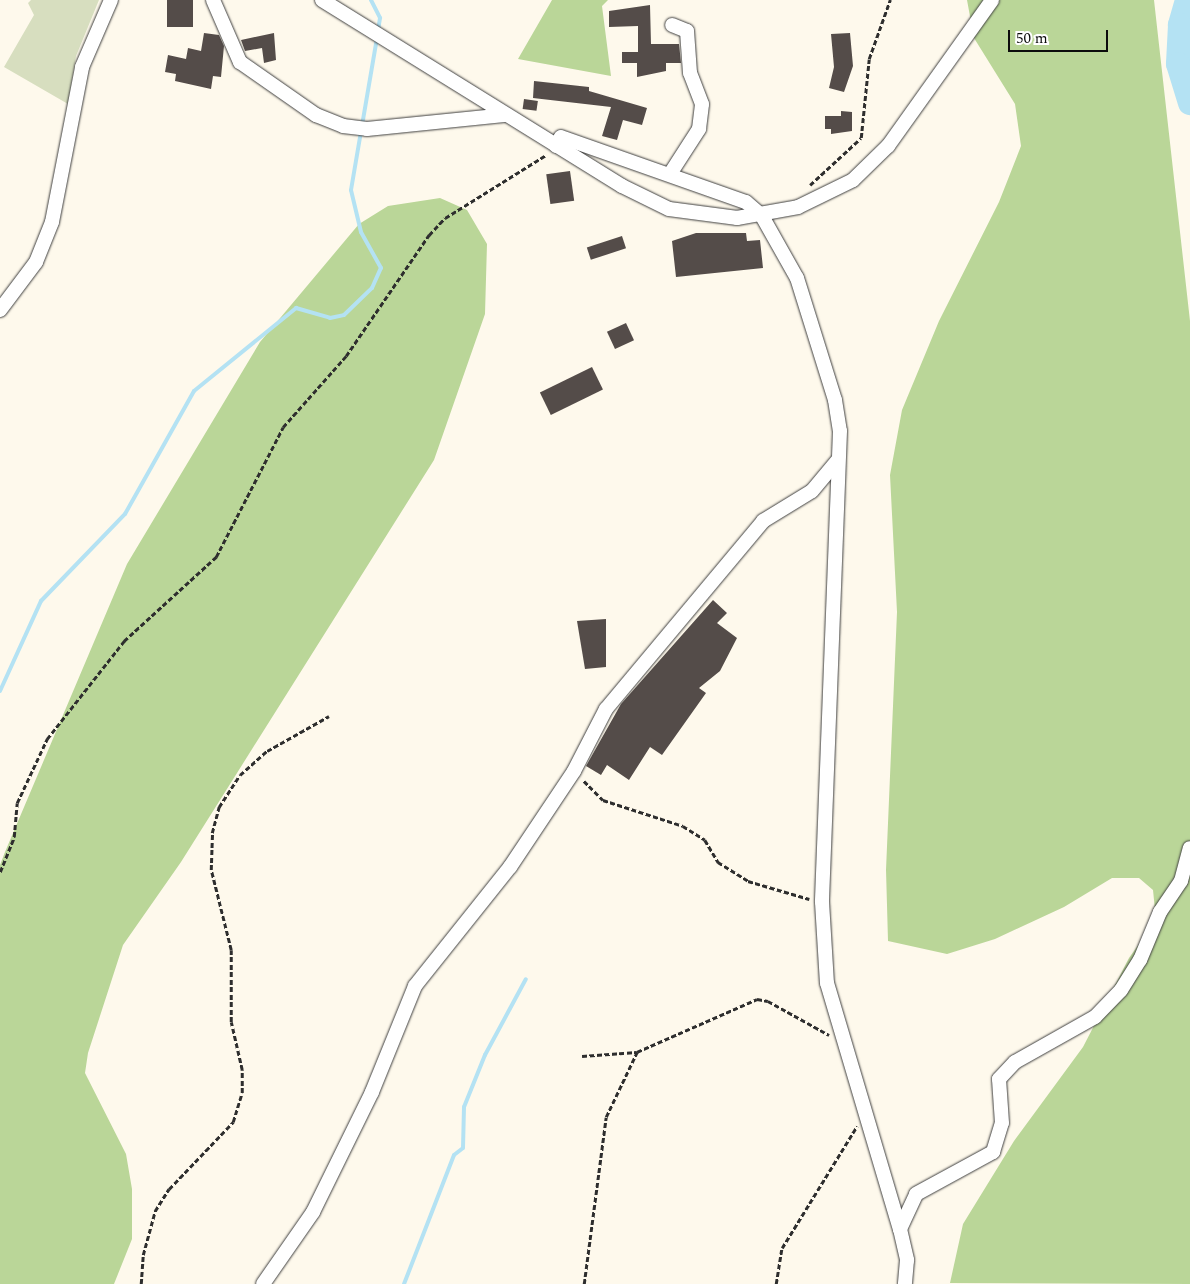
<!DOCTYPE html>
<html>
<head>
<meta charset="utf-8">
<style>
	body { margin:0 }
	#map { position:relative; width:1190px; height:1284px; overflow:hidden; background:#fef9ec; font-family:Spectral,serif }
	div>[style] { position:absolute }
	[style*='--x'] { left:calc(var(--x)*1px); top:calc(var(--y)*1px); width:calc(var(--w)*1px); rotate:calc(var(--a)*1deg) }
	.forest>* { inset:0; background:#bad698 }
	.cemetery>* { inset:0; background:#d7debf }
	.stream>* { height:4px; margin:-2px; padding:0 2px; transform-origin:2px; border-radius:2px; background:#b4e2f3 }
	.river>* { height:24px; margin:-12px; padding:0 12px; transform-origin:12px; border-radius:12px; background:#b4e2f3 }
	.building>* { inset:0; background:#544c49; transform-origin:0 0 }
	.path>* { height:2.5px; margin-top:-1.25px; transform-origin:0; background:repeating-linear-gradient(90deg,#2e2e2e 0 5px,transparent 0 7.5px) }
	.roads { filter:drop-shadow(0 0 1px #3f3f3f) drop-shadow(0 0 1px #3f3f3f) }
	.minor>* { height:14px; margin:-7px; padding:0 7px; transform-origin:7px; border-radius:7px; background:#fff }
	span { translate:-50% -50%; white-space:nowrap; text-align:center; line-height:1.15; -webkit-text-stroke:5px #fff; paint-order:stroke }
	.scale { position:absolute; left:1008px; top:30px; width:100px; height:22px; box-sizing:border-box; border:2px solid #0c0c0c; border-top:0; padding-left:6px; font-size:15px; line-height:18px; white-space:nowrap; color:#0c0c0c; -webkit-text-stroke:4px #fff; paint-order:stroke }
</style>
</head>
<body>
<div id="map">
	<div class="forest">
		<div style="clip-path:polygon(552px 0,608px 0,602px 6px,611px 76px,518px 59px)"></div>
		<div style="clip-path:polygon(967px 0,1154px 0,1190px 321px,1190px 1284px,950px 1283px,963px 1224px,1014px 1141px,1083px 1047px,1129px 958px,1156px 920px,1153px 890px,1139px 878px,1112px 878px,1064px 907px,995px 939px,947px 954px,888px 941px,886px 870px,897px 612px,890px 475px,902px 410px,939px 321px,999px 202px,1021px 146px,1015px 104px,974px 38px)"></div>
		<div style="clip-path:polygon(440px 198px,467px 210px,487px 244px,485px 314px,434px 460px,181px 862px,123px 945px,88px 1053px,85px 1073px,126px 1154px,132px 1189px,132px 1239px,114px 1284px,0 1284px,0 865px,5px 852px,127px 564px,260px 342px,359px 224px,388px 206px)"></div>
	</div>
	<div class="cemetery">
		<div style="clip-path:polygon(31px 0,99px 0,76px 56px,68px 104px,4px 67px,34px 15px,28px 3px)"></div>
	</div>
	<div class="stream">
		<div style="--x:371;--y:0;--w:20;--a:63"></div>
		<div style="--x:380;--y:18;--w:13;--a:99"></div>
		<div style="--x:0;--y:691;--w:99;--a:-65.5"></div>
		<div style="--x:41;--y:601;--w:121;--a:-46"></div>
		<div style="--x:125;--y:514;--w:141;--a:-60.7"></div>
		<div style="--x:194;--y:391;--w:132;--a:-39.1"></div>
		<div style="--x:296;--y:308;--w:35;--a:16"></div>
		<div style="--x:330;--y:318;--w:14;--a:-12"></div>
		<div style="--x:344;--y:315;--w:39;--a:-44"></div>
		<div style="--x:372;--y:288;--w:22;--a:-66"></div>
		<div style="--x:381;--y:268;--w:41;--a:-119.1"></div>
		<div style="--x:361;--y:232;--w:43;--a:-103.4"></div>
		<div style="--x:351;--y:190;--w:154;--a:-80.3"></div>
		<div style="--x:404;--y:1284;--w:138;--a:-68.8"></div>
		<div style="--x:454;--y:1155;--w:11;--a:-38"></div>
		<div style="--x:463;--y:1148;--w:41;--a:-88.6"></div>
		<div style="--x:464;--y:1107;--w:56;--a:-68"></div>
		<div style="--x:485;--y:1055;--w:86;--a:-61.7"></div>
	</div>
	<div class="river">
		<div style="--x:1187;--y:0;--w:26;--a:106"></div>
		<div style="--x:1180;--y:25;--w:39;--a:93"></div>
		<div style="--x:1178;--y:64;--w:41;--a:72.9"></div>
	</div>
	<div class="building">
		<div style="left:167px;top:0;width:26px;height:27px"></div>
		<div style="clip-path:polygon(650px 5px,651px 44px,679px 44px,681px 63px,666px 63px,666px 71px,637px 77px,637px 63px,622px 63px,622px 52px,638px 52px,638px 26px,609px 27px,609px 11px)"></div>
		<div style="clip-path:polygon(204px 33px,219px 35px,224px 46px,221px 77px,213px 76px,211px 89px,175px 81px,176px 74px,165px 72px,168px 55px,186px 59px,188px 48px,201px 51px)"></div>
		<div style="clip-path:polygon(274px 33px,276px 60px,264px 63px,262px 48px,245px 51px,241px 40px)"></div>
		<div style="clip-path:polygon(850px 33px,853px 66px,844px 92px,829px 88px,834px 67px,831px 34px)"></div>
		<div style="clip-path:polygon(534px 81px,589px 87px,589px 91px,647px 108px,642px 125px,623px 120px,617px 140px,602px 136px,611px 107px,533px 98px)"></div>
		<div style="left:524px;top:99px;width:14px;height:10px;rotate:8deg"></div>
		<div style="clip-path:polygon(841px 111px,852px 112px,852px 131px,831px 134px,831px 129px,825px 129px,825px 116px,841px 116px)"></div>
		<div style="left:570px;top:171px;width:30px;height:24px;rotate:82deg"></div>
		<div style="clip-path:polygon(696px 233px,746px 233px,747px 241px,760px 240px,763px 268px,676px 277px,672px 241px)"></div>
		<div style="left:622px;top:236px;width:13px;height:37px;rotate:72deg"></div>
		<div style="left:626px;top:323px;width:19px;height:21px;rotate:65deg"></div>
		<div style="left:592px;top:367px;width:25px;height:58px;rotate:64deg"></div>
		<div style="clip-path:polygon(713px 600px,727px 613px,717px 623px,737px 638px,720px 671px,699px 688px,706px 693px,662px 755px,650px 747px,629px 780px,607px 765px,601px 775px,586px 766px,621px 704px)"></div>
		<div style="clip-path:polygon(606px 619px,606px 667px,585px 669px,577px 621px)"></div>
	</div>
	<div class="path">
		<div style="--x:810;--y:185;--w:69;--a:-42.7"></div>
		<div style="--x:861;--y:138;--w:79;--a:-84.2"></div>
		<div style="--x:869;--y:59;--w:63;--a:-70.4"></div>
		<div style="--x:584;--y:781;--w:27;--a:45"></div>
		<div style="--x:603;--y:800;--w:84;--a:18"></div>
		<div style="--x:683;--y:826;--w:26;--a:32"></div>
		<div style="--x:705;--y:840;--w:26;--a:59"></div>
		<div style="--x:718;--y:862;--w:36;--a:32"></div>
		<div style="--x:748;--y:881;--w:64;--a:16.4"></div>
		<div style="--x:0;--y:872;--w:38;--a:-68"></div>
		<div style="--x:14;--y:837;--w:34;--a:-85"></div>
		<div style="--x:17;--y:803;--w:71;--a:-64.9"></div>
		<div style="--x:47;--y:739;--w:125;--a:-51.8"></div>
		<div style="--x:124;--y:641;--w:125;--a:-42.4"></div>
		<div style="--x:216;--y:557;--w:146;--a:-62.7"></div>
		<div style="--x:283;--y:427;--w:95;--a:-48.4"></div>
		<div style="--x:346;--y:356;--w:147;--a:-55.6"></div>
		<div style="--x:429;--y:235;--w:23;--a:-47"></div>
		<div style="--x:445;--y:218;--w:119;--a:-32"></div>
		<div style="--x:582;--y:1056;--w:55;--a:-4.2"></div>
		<div style="--x:141;--y:1284;--w:29;--a:-86"></div>
		<div style="--x:143;--y:1255;--w:46;--a:-74.7"></div>
		<div style="--x:155;--y:1211;--w:26;--a:-58"></div>
		<div style="--x:169;--y:1189;--w:93;--a:-46.3"></div>
		<div style="--x:233;--y:1122;--w:30;--a:-73"></div>
		<div style="--x:242;--y:1093;--w:23;--a:-90"></div>
		<div style="--x:242;--y:1070;--w:49;--a:-102.9"></div>
		<div style="--x:231;--y:1022;--w:72;--a:-90"></div>
		<div style="--x:231;--y:950;--w:82;--a:-104"></div>
		<div style="--x:211;--y:870;--w:37;--a:-88"></div>
		<div style="--x:212;--y:833;--w:27;--a:-75"></div>
		<div style="--x:219;--y:807;--w:38;--a:-57"></div>
		<div style="--x:240;--y:775;--w:36;--a:-42"></div>
		<div style="--x:267;--y:751;--w:71;--a:-29.4"></div>
		<div style="--x:584;--y:1284;--w:168;--a:-82.5"></div>
		<div style="--x:606;--y:1117;--w:72;--a:-64.5"></div>
		<div style="--x:637;--y:1052;--w:131;--a:-23.8"></div>
		<div style="--x:757;--y:999;--w:11;--a:10"></div>
		<div style="--x:768;--y:1001;--w:70;--a:29.1"></div>
		<div style="--x:776;--y:1284;--w:36;--a:-81"></div>
		<div style="--x:782;--y:1248;--w:143;--a:-58.4"></div>
	</div>
	<div class="roads">
		<div class="minor">
			<div style="--x:213;--y:0;--w:68;--a:66.5"></div>
			<div style="--x:240;--y:62;--w:93;--a:34.9"></div>
			<div style="--x:316;--y:115;--w:29;--a:22"></div>
			<div style="--x:343;--y:126;--w:24;--a:7"></div>
			<div style="--x:367;--y:129;--w:140;--a:-5.8"></div>
			<div style="--x:322;--y:0;--w:353;--a:31.8"></div>
			<div style="--x:622;--y:186;--w:52;--a:26.1"></div>
			<div style="--x:669;--y:209;--w:69;--a:7.5"></div>
			<div style="--x:737;--y:218;--w:62;--a:-10.2"></div>
			<div style="--x:798;--y:207;--w:61;--a:-26.1"></div>
			<div style="--x:853;--y:180;--w:49;--a:-44.2"></div>
			<div style="--x:888;--y:146;--w:179;--a:-54.5"></div>
			<div style="--x:556;--y:146;--w:10;--a:-61"></div>
			<div style="--x:561;--y:137;--w:196;--a:19.4"></div>
			<div style="--x:746;--y:202;--w:21;--a:41"></div>
			<div style="--x:762;--y:216;--w:71;--a:60.6"></div>
			<div style="--x:797;--y:278;--w:128;--a:72.7"></div>
			<div style="--x:835;--y:400;--w:31;--a:81"></div>
			<div style="--x:840;--y:431;--w:471;--a:92.2"></div>
			<div style="--x:822;--y:902;--w:81;--a:86.5"></div>
			<div style="--x:827;--y:983;--w:257;--a:73.5"></div>
			<div style="--x:900;--y:1229;--w:32;--a:77"></div>
			<div style="--x:907;--y:1260;--w:24;--a:95"></div>
			<div style="--x:670;--y:174;--w:54;--a:-57.2"></div>
			<div style="--x:699;--y:129;--w:25;--a:-83"></div>
			<div style="--x:702;--y:104;--w:33;--a:-111"></div>
			<div style="--x:690;--y:73;--w:42;--a:-94.1"></div>
			<div style="--x:687;--y:31;--w:16;--a:-158"></div>
			<div style="--x:0;--y:310;--w:60;--a:-53.1"></div>
			<div style="--x:36;--y:262;--w:43;--a:-68.2"></div>
			<div style="--x:52;--y:222;--w:158;--a:-79"></div>
			<div style="--x:82;--y:67;--w:73;--a:-66.6"></div>
			<div style="--x:900;--y:1229;--w:38;--a:-65"></div>
			<div style="--x:916;--y:1194;--w:88;--a:-28.6"></div>
			<div style="--x:993;--y:1152;--w:30;--a:-73"></div>
			<div style="--x:1002;--y:1123;--w:44;--a:-93.9"></div>
			<div style="--x:999;--y:1079;--w:23;--a:-47"></div>
			<div style="--x:1015;--y:1062;--w:92;--a:-29.4"></div>
			<div style="--x:1095;--y:1017;--w:37;--a:-46"></div>
			<div style="--x:1121;--y:990;--w:36;--a:-58"></div>
			<div style="--x:1140;--y:960;--w:52;--a:-67.4"></div>
			<div style="--x:1160;--y:912;--w:37;--a:-56"></div>
			<div style="--x:1181;--y:881;--w:34;--a:-75"></div>
			<div style="--x:263;--y:1284;--w:88;--a:-55.2"></div>
			<div style="--x:313;--y:1212;--w:134;--a:-63.8"></div>
			<div style="--x:372;--y:1092;--w:114;--a:-67.9"></div>
			<div style="--x:415;--y:986;--w:152;--a:-51.4"></div>
			<div style="--x:510;--y:867;--w:115;--a:-56.3"></div>
			<div style="--x:574;--y:771;--w:70;--a:-62.7"></div>
			<div style="--x:606;--y:709;--w:245;--a:-50.1"></div>
			<div style="--x:763;--y:521;--w:57;--a:-31.5"></div>
			<div style="--x:812;--y:491;--w:39;--a:-50"></div>
		</div>
	</div>
	<div class="scale">50 m</div>
</div>
</body>
</html>
